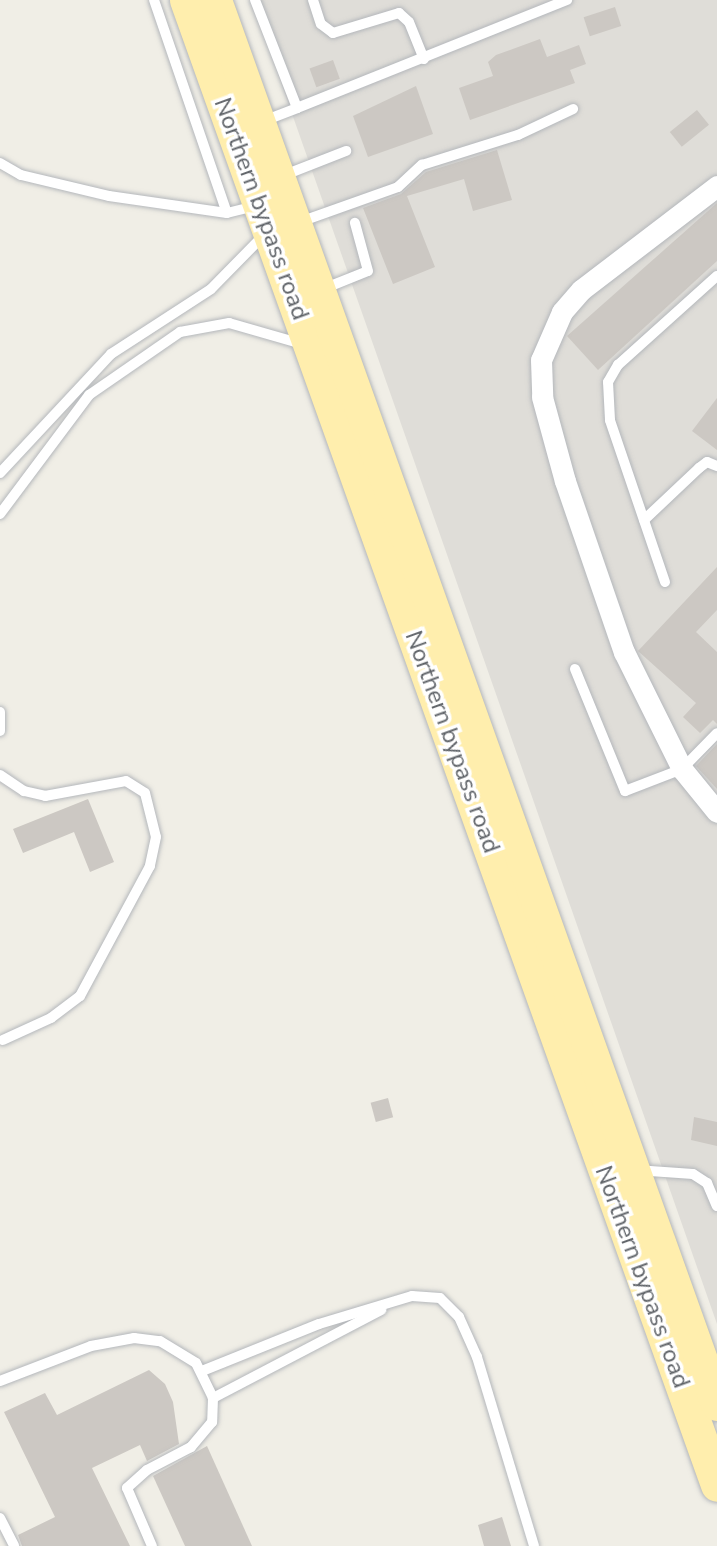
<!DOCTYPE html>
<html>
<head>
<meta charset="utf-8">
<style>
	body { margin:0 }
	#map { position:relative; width:717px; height:1546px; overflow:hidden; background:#f0eee6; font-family:"Nunito Sans",sans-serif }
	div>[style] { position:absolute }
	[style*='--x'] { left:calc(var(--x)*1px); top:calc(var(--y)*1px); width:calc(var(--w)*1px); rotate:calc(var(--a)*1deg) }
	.industrial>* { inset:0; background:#dfddd8 }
	.building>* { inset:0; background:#ccc8c3; transform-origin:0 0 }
	.roads { filter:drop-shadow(0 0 2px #b4b7bb) drop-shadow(0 0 2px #b4b7bb) }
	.lane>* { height:10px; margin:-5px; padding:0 5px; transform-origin:5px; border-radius:5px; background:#fff }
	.street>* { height:21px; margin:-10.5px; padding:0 10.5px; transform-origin:10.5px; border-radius:10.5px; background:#fff }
	.primary>* { height:33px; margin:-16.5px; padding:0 16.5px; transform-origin:16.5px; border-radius:16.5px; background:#ffeead }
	span { translate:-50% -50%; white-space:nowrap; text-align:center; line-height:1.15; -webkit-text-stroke:7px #fff; paint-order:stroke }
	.street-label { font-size:24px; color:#5e6267 }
</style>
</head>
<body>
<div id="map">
	<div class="industrial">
		<div style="clip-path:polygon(252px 0,717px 0,717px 1324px,444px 546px)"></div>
	</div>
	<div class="building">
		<div style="left:615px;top:7px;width:20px;height:33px;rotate:72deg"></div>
		<div style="clip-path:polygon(540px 39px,547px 57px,579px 45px,586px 64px,570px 70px,575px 83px,470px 120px,459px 88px,493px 76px,488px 62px,496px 55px)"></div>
		<div style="left:333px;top:60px;width:20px;height:25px;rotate:70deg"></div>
		<div style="clip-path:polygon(416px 86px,433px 134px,368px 157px,353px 116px)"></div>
		<div style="left:697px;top:110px;width:19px;height:35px;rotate:51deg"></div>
		<div style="clip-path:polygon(497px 150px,512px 200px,473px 211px,464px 179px,407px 196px,435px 267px,393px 284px,363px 208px,401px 194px,426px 172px)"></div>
		<div style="clip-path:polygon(717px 203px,717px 261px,598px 370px,567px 336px)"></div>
		<div style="clip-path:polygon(717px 398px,717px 450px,692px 431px)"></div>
		<div style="clip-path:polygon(717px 567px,717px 610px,696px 632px,717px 652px,717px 724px,713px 720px,700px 733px,683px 717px,696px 703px,638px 651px)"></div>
		<div style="clip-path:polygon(717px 744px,717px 789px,696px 766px)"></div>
		<div style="clip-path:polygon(88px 799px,114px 862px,90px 872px,74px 832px,23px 853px,13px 829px)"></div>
		<div style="left:388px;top:1098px;width:20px;height:18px;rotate:75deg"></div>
		<div style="clip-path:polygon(694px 1117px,717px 1122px,717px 1146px,691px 1140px)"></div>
		<div style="clip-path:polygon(149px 1370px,165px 1384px,173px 1402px,179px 1444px,147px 1461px,140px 1445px,92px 1468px,130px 1546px,22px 1546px,18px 1535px,55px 1517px,4px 1412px,45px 1393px,57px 1415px)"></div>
		<div style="clip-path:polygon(207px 1446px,252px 1546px,185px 1546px,153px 1476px)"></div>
		<div style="clip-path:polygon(502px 1517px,511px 1546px,484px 1546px,478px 1525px)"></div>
	</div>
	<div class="roads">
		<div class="lane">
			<div style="--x:154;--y:0;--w:225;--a:71.1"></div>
			<div style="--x:255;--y:0;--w:116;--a:68.7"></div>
			<div style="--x:297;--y:108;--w:291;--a:-21.8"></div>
			<div style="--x:313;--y:0;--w:25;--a:72"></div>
			<div style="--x:321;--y:24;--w:15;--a:37"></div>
			<div style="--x:333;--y:33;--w:69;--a:-16.9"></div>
			<div style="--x:399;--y:13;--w:13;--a:42"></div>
			<div style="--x:409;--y:22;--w:40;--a:68"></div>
			<div style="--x:261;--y:122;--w:39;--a:-21"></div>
			<div style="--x:0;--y:163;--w:24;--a:30"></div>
			<div style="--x:21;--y:175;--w:90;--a:13.4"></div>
			<div style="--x:109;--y:196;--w:119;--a:8.2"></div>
			<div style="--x:227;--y:213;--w:30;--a:-14"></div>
			<div style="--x:282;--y:176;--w:69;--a:-21.3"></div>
			<div style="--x:297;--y:223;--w:107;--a:-19.6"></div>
			<div style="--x:398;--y:187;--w:33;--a:-43"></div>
			<div style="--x:422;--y:165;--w:101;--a:-17.4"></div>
			<div style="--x:518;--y:135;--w:61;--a:-25.3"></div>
			<div style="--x:323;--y:289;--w:48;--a:-21.8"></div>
			<div style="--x:368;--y:271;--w:50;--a:-105.2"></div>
			<div style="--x:0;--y:473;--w:163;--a:-47"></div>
			<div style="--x:111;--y:354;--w:119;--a:-33"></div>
			<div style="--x:211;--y:289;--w:78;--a:-45.5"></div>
			<div style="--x:0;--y:514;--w:149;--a:-53.2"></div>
			<div style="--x:89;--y:395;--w:111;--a:-34.7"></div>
			<div style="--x:180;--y:332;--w:50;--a:-10.4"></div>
			<div style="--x:229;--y:323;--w:76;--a:16"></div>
			<div style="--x:644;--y:520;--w:76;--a:-43.4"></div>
			<div style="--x:699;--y:468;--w:10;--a:-37"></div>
			<div style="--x:707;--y:462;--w:11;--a:22"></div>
			<div style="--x:665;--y:582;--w:171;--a:-108.8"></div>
			<div style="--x:610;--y:420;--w:38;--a:-93"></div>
			<div style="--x:608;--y:382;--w:20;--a:-60"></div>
			<div style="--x:618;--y:365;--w:133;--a:-42"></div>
			<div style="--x:575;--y:669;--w:132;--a:67.7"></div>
			<div style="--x:625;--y:791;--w:61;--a:-21.1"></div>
			<div style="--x:682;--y:769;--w:50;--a:-45.8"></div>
			<div style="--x:0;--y:712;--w:19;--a:90"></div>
			<div style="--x:0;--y:775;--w:29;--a:34"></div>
			<div style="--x:24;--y:791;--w:22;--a:13"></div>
			<div style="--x:45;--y:796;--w:82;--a:-10.5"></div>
			<div style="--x:126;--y:781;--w:22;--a:32"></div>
			<div style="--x:145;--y:793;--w:45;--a:76"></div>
			<div style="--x:156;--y:837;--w:30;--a:102"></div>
			<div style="--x:150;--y:866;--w:148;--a:118.3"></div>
			<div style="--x:80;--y:996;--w:36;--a:143"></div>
			<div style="--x:51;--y:1018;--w:53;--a:155.4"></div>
			<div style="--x:636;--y:1170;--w:57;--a:4"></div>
			<div style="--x:693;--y:1174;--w:17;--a:33"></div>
			<div style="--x:707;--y:1183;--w:25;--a:67"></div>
			<div style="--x:202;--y:1371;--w:126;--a:-21.9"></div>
			<div style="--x:319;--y:1324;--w:97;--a:-16.8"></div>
			<div style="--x:412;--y:1296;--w:28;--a:4"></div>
			<div style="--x:440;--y:1298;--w:27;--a:45"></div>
			<div style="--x:459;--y:1317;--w:44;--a:65.8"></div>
			<div style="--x:477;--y:1357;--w:197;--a:73.2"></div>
			<div style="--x:0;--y:1381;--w:97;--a:-21"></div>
			<div style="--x:91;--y:1346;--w:44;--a:-10.5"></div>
			<div style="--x:134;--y:1338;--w:26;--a:7"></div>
			<div style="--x:160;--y:1341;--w:42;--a:31.4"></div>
			<div style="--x:196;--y:1363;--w:39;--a:64"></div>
			<div style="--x:213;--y:1398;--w:24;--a:92"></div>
			<div style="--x:212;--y:1422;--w:33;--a:130"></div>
			<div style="--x:191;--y:1447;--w:50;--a:152.4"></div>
			<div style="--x:147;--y:1470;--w:27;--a:138"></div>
			<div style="--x:127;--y:1488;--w:63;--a:66.7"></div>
			<div style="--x:213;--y:1398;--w:190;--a:-27.6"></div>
			<div style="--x:0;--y:1518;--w:31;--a:63"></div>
		</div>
		<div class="street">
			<div style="--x:717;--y:186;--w:171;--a:142.6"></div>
			<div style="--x:581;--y:290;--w:29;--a:131"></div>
			<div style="--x:562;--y:312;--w:52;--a:113.6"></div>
			<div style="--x:541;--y:360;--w:37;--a:88"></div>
			<div style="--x:542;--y:397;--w:87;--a:74.7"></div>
			<div style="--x:565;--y:481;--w:181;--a:71"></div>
			<div style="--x:624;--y:652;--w:131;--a:63.6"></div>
			<div style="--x:682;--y:769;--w:55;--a:50.9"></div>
		</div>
		<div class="primary">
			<div style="--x:186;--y:0;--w:1577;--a:70.32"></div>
			<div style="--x:215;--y:0;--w:1491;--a:70.33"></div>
		</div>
	</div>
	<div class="street-label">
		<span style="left:261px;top:209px;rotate:70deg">Northern bypass road</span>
		<span style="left:452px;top:742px;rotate:70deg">Northern bypass road</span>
		<span style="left:642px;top:1277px;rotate:70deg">Northern bypass road</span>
	</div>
</div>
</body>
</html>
